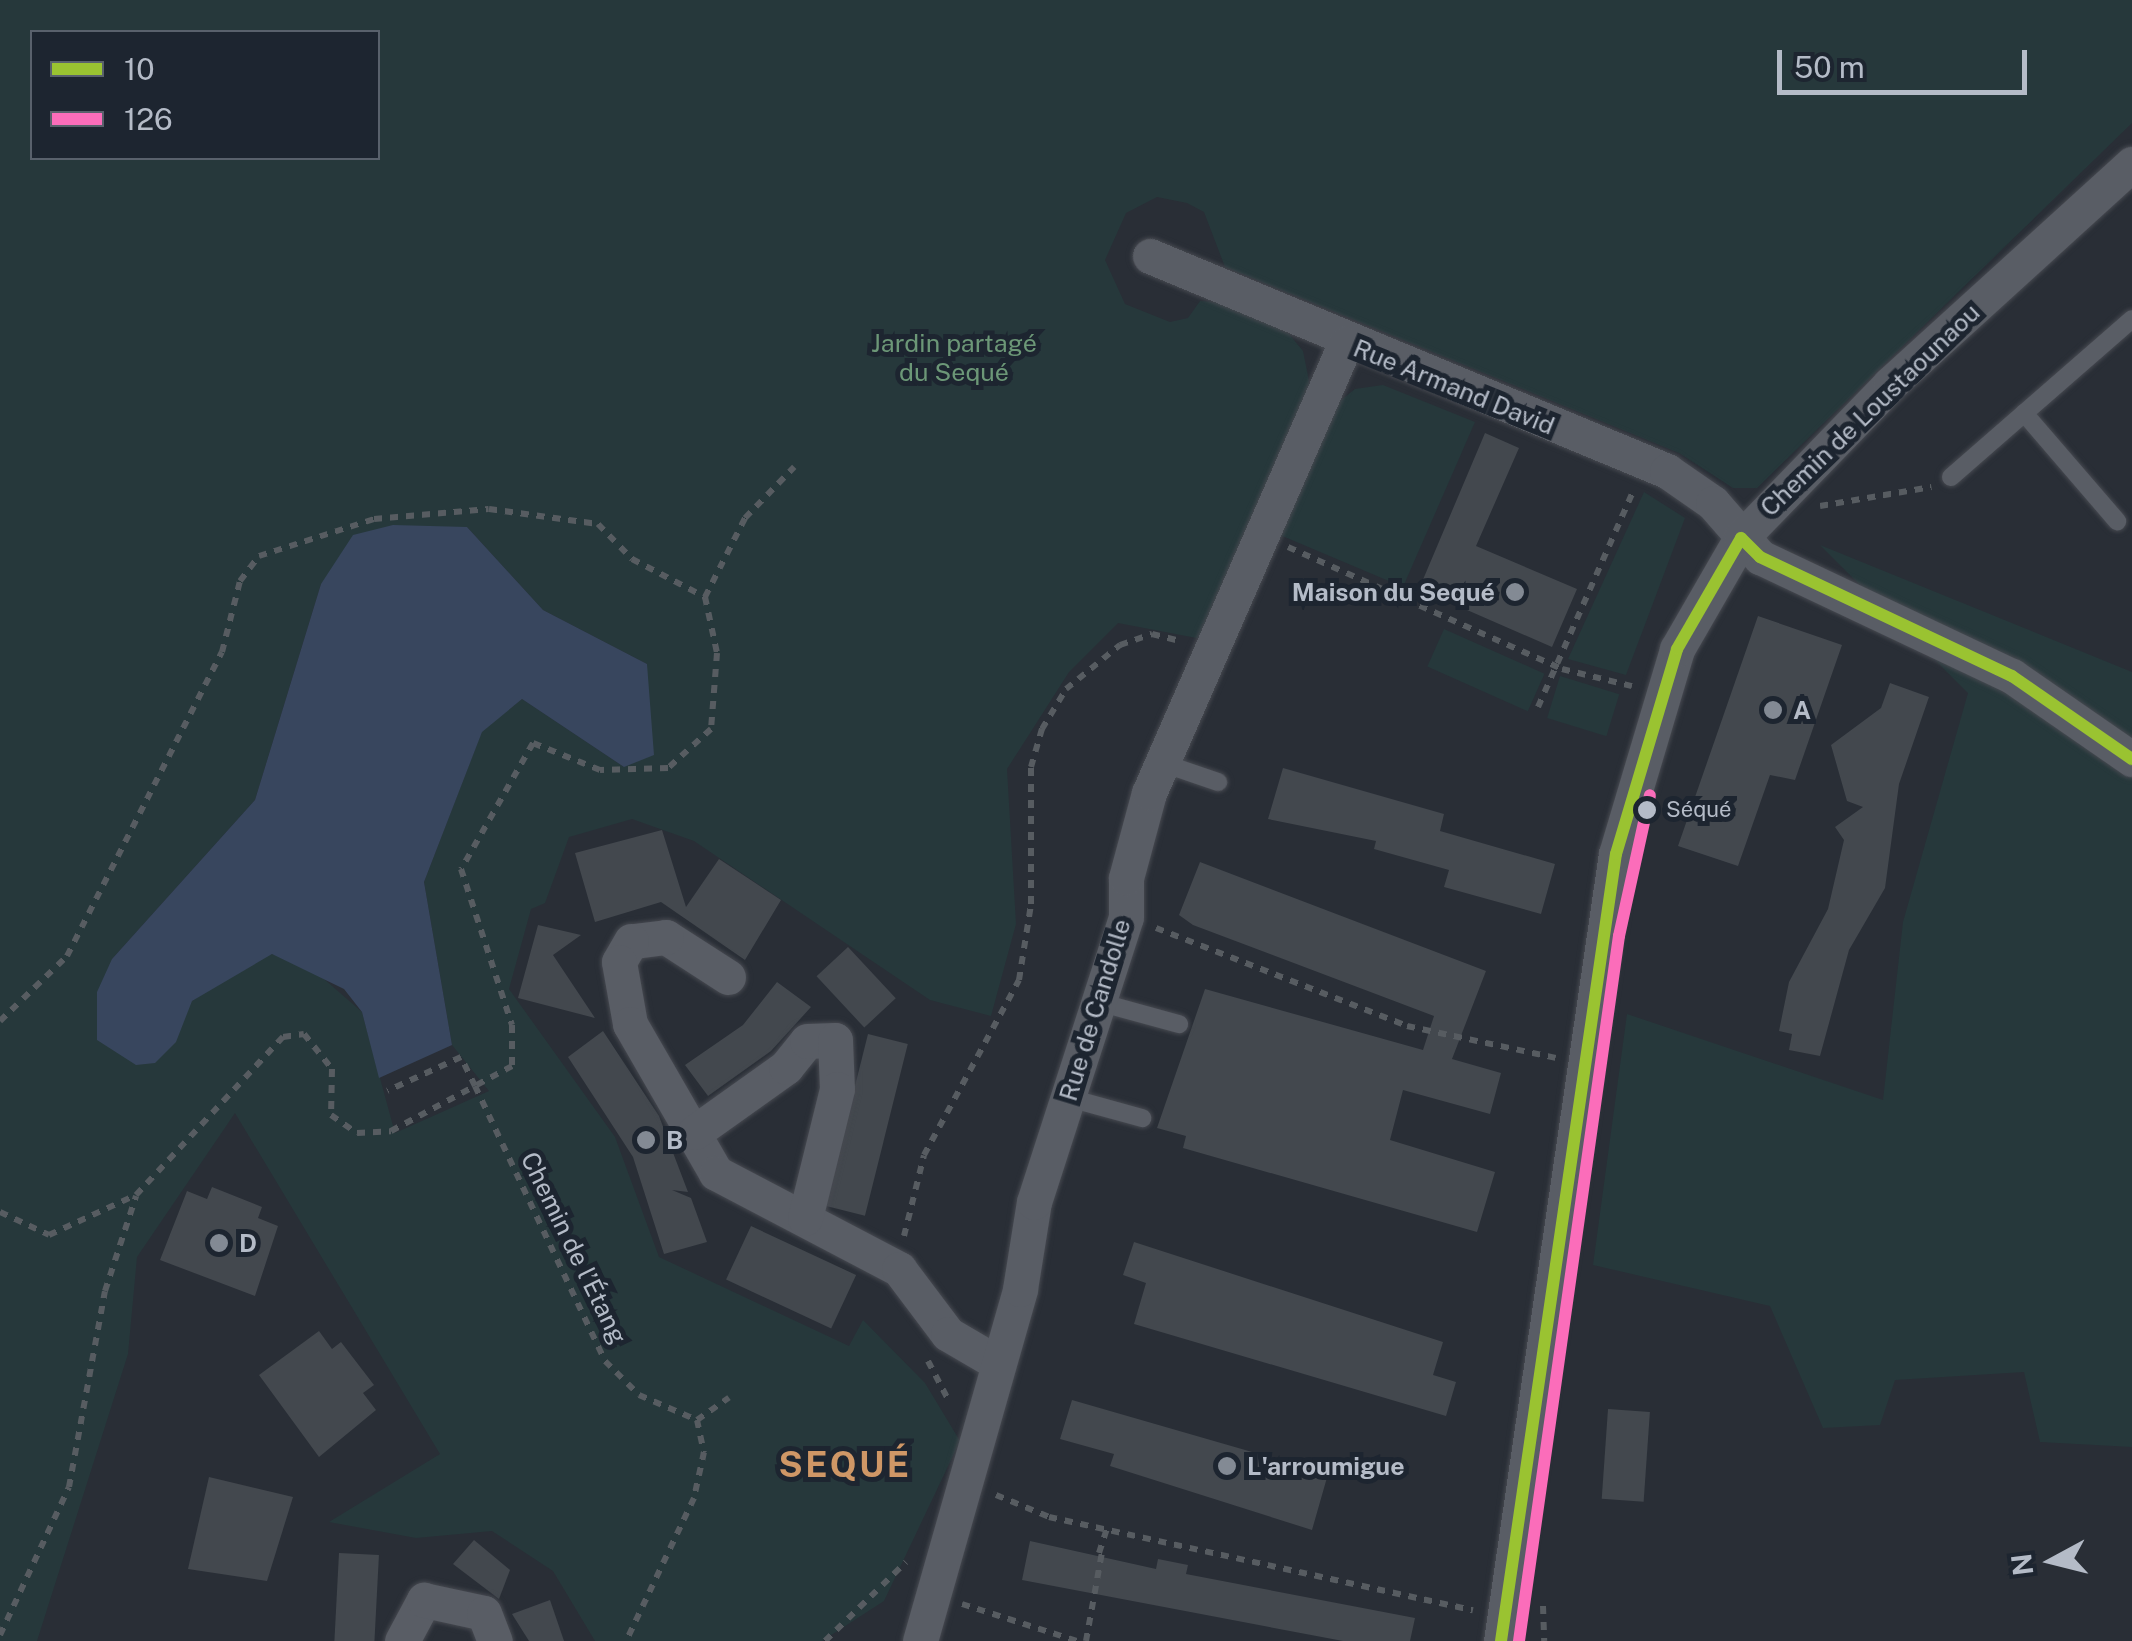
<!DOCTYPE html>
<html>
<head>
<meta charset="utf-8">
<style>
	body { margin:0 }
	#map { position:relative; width:2132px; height:1641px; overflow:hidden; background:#292e36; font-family:"Public Sans",sans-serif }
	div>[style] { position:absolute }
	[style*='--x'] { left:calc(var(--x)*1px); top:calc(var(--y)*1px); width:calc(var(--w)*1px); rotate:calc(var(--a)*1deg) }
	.green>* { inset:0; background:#26383b; transform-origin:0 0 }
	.water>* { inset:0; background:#38465e }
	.building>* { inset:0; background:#43484e; transform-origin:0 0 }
	.path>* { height:6px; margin-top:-3px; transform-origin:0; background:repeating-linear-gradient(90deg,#575c61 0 8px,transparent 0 16px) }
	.roads { filter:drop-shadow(0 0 2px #464950) drop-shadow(0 0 2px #464950) }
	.lane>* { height:18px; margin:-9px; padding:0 9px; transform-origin:9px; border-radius:9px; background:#595d65 }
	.street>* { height:35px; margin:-17.5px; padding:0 17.5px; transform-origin:17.5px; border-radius:17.5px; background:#595d65 }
	.bus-1>* { height:12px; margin:-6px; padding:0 6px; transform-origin:6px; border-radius:6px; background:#9ac331 }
	.bus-2>* { height:12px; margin:-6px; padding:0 6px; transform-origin:6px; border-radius:6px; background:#fb6dba }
	.dots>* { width:28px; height:28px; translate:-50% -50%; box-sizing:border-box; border:5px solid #1d2530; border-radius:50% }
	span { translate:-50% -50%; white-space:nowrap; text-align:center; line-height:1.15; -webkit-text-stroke:10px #1d2530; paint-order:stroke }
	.bus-label { font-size:22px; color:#b4bbc7 }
	.left { translate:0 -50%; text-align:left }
	.park-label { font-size:25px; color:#6c9777 }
	.street-label { font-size:25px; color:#b4bbc7 }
	.poi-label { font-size:25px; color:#b4bbc7; font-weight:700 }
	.right { translate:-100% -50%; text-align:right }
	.district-label { font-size:35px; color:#cf9766; font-weight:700; letter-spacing:2.5px }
	.legend { position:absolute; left:30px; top:30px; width:350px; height:130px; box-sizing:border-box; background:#1d2530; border:2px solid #59616c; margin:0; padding:12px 18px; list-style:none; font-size:30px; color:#b4bbc7 }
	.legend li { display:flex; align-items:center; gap:20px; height:50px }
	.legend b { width:50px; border:2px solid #59616c }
	.north { position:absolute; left:2002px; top:1511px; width:100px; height:100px; -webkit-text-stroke:8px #1d2530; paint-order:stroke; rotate:263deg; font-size:28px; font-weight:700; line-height:40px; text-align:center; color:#b4bbc7 }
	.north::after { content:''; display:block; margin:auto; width:35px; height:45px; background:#b4bbc7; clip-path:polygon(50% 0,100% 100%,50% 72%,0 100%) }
	.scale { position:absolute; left:1777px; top:50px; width:250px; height:45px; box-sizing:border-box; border:5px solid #b4bbc7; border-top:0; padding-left:12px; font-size:30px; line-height:35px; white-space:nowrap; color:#b4bbc7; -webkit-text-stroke:8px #1d2530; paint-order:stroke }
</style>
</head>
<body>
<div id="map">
	<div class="green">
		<div style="clip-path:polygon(evenodd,0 0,2132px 0,2132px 123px,1757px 488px,1733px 488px,1679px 453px,1225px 267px,1204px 212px,1187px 203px,1157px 197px,1126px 213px,1105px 260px,1125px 304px,1170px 322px,1188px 318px,1200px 301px,1220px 302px,1284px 328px,1303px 351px,1310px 386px,1207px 640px,1118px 623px,1069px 672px,1007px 769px,1016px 924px,991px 1016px,930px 1000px,694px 841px,632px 819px,569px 837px,545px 903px,531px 909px,509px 989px,615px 1137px,659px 1257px,849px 1346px,863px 1320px,925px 1383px,960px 1441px,884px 1601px,822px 1641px,595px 1641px,553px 1571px,492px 1531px,416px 1538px,329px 1522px,440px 1454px,235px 1113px,137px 1257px,128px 1354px,37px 1641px,0 1641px,0 0,32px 32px,378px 32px,378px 158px,32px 158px,32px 32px,0 0,467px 527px,543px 610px,647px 664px,624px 767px,522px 699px,482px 731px,424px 882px,452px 1045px,489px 1091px,395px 1133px,362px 1012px,309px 966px,272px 954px,254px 959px,192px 1001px,112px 959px,255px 800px,321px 584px,467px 527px)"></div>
		<div style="clip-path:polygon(1383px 385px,1475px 422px,1403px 587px,1280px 535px,1335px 405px,1355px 389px)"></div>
		<div style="clip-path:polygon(1644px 492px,1685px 518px,1626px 675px,1568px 659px)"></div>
		<div style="clip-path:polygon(1820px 545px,2132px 672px,2132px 1447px,2040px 1442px,2024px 1372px,1895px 1380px,1880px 1425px,1823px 1428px,1770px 1306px,1593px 1265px,1627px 1014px,1883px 1100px,1903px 922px,1968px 693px)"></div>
		<div style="left:1444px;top:629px;width:110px;height:41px;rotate:24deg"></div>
		<div style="left:1560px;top:676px;width:62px;height:44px;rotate:17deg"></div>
	</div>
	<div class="water">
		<div style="clip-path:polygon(393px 525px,467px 527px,543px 610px,647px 664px,654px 755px,624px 767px,522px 699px,482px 732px,424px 882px,452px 1045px,379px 1078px,362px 1012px,344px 989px,272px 954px,192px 1001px,176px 1042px,155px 1063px,136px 1065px,97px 1040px,97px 992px,112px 959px,255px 800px,321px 584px,353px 535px)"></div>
	</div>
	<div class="building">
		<div style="clip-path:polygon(1485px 433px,1519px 448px,1476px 546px,1577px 589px,1552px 647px,1419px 589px)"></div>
		<div style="clip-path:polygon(1758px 616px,1842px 645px,1795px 780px,1770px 775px,1738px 866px,1678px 846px)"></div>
		<div style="clip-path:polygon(1890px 683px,1929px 697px,1899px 784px,1885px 888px,1849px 950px,1820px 1056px,1789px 1050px,1792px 1034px,1779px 1031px,1789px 982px,1828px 909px,1844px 840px,1835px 827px,1863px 807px,1847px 801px,1831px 745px,1881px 708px)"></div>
		<div style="clip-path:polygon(1283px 768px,1444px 814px,1440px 831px,1555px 864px,1541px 914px,1444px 887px,1449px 870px,1374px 849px,1376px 841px,1268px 819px)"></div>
		<div style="clip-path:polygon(662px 830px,686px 907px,719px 859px,781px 900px,745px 960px,661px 902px,595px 922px,575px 853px)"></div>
		<div style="clip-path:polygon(1200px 862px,1486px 971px,1452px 1059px,1501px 1073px,1490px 1114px,1403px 1090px,1390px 1140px,1495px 1172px,1477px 1232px,1183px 1148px,1186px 1136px,1157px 1128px,1205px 989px,1423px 1050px,1434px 1016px,1193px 925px,1179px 915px)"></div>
		<div style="clip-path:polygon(538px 925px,581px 935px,553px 955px,595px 1018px,518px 998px)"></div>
		<div style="left:848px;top:947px;width:70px;height:43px;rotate:47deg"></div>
		<div style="clip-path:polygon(777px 982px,811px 1007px,771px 1051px,708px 1096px,685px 1065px,743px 1025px)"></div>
		<div style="clip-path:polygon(603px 1031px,659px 1116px,688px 1192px,672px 1190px,691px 1198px,707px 1242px,664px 1254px,633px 1157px,568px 1057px)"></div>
		<div style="left:868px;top:1034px;width:41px;height:177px;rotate:14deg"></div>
		<div style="clip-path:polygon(212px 1187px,262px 1207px,258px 1218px,278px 1226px,255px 1296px,160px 1260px,187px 1191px,207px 1199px)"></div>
		<div style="left:751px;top:1226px;width:116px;height:59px;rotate:25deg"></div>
		<div style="clip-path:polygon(1134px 1242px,1443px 1342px,1433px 1375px,1456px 1382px,1446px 1416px,1134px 1324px,1146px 1283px,1123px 1275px)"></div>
		<div style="clip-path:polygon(319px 1331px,332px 1349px,341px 1342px,374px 1385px,363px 1393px,376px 1410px,319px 1457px,259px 1375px)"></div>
		<div style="clip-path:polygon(1072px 1400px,1328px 1474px,1312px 1530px,1110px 1466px,1114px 1454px,1060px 1439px)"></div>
		<div style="left:1608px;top:1409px;width:42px;height:90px;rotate:4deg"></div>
		<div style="clip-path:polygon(209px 1477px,293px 1497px,267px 1581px,188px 1569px)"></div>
		<div style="clip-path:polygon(474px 1540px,510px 1570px,499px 1599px,453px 1564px)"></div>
		<div style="clip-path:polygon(1030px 1541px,1156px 1569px,1158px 1559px,1188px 1565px,1186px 1574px,1415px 1618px,1410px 1641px,1343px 1641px,1022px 1580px)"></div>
		<div style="left:339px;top:1553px;width:40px;height:88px;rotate:3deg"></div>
		<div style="clip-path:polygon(550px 1600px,564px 1641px,529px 1641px,512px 1614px)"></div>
	</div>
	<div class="path">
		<div style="--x:1820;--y:506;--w:113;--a:-9.7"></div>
		<div style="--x:1288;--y:547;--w:300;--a:24"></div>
		<div style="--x:1562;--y:669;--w:72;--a:13.7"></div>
		<div style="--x:705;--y:597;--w:89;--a:-63.1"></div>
		<div style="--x:745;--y:518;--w:71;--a:-46.1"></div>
		<div style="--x:1538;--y:707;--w:238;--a:-66.2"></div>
		<div style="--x:1156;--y:928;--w:269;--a:21.3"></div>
		<div style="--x:1407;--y:1026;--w:152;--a:12.1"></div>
		<div style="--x:0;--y:1021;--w:93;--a:-44.1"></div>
		<div style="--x:67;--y:956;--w:341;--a:-63"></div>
		<div style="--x:222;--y:652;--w:73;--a:-75.8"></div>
		<div style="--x:240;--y:581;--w:31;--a:-53"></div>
		<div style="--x:259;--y:556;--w:121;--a:-17.8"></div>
		<div style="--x:374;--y:519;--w:115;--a:-5"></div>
		<div style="--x:489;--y:509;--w:110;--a:7.8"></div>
		<div style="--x:598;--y:524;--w:49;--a:45.8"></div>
		<div style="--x:632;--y:559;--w:82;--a:27.5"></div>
		<div style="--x:705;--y:597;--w:57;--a:77.9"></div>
		<div style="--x:717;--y:653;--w:76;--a:94.5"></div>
		<div style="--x:711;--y:729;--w:58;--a:137.8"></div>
		<div style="--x:668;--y:768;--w:68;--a:178.3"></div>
		<div style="--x:600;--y:770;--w:72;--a:-158.1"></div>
		<div style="--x:533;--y:743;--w:145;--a:119.7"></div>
		<div style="--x:461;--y:869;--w:164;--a:71.9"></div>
		<div style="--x:512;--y:1025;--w:41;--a:90"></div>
		<div style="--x:512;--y:1066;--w:42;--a:151.6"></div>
		<div style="--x:475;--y:1086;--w:32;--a:-116"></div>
		<div style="--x:461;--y:1057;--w:81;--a:155.3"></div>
		<div style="--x:0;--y:1212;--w:54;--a:25.1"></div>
		<div style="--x:49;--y:1235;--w:96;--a:-24.7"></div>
		<div style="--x:136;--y:1195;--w:216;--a:-47.1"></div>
		<div style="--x:283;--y:1037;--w:21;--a:-8"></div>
		<div style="--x:304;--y:1034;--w:45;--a:51.3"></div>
		<div style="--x:332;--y:1069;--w:46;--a:91.2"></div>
		<div style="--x:331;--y:1115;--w:32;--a:35"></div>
		<div style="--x:357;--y:1133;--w:34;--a:-3"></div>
		<div style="--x:391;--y:1131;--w:95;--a:-28.2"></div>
		<div style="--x:475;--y:1086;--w:304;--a:64.7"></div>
		<div style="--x:605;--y:1361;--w:48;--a:45"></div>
		<div style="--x:639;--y:1395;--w:63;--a:23.3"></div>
		<div style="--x:697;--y:1420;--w:33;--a:78"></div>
		<div style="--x:704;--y:1452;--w:47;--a:102.3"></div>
		<div style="--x:694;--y:1498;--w:158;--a:115.4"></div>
		<div style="--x:904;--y:1236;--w:83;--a:-76.1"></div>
		<div style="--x:924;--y:1155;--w:199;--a:-61.5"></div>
		<div style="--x:1019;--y:980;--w:77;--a:-81"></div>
		<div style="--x:1031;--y:904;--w:137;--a:-90"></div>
		<div style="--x:1031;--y:767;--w:40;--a:-74"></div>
		<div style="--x:1042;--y:729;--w:47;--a:-59"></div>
		<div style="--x:1066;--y:689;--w:70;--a:-39.2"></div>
		<div style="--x:1120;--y:645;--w:34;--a:-19"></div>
		<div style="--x:1152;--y:634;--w:30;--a:14"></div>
		<div style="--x:928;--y:1361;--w:47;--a:62.4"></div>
		<div style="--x:697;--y:1420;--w:39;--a:-35"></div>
		<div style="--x:996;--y:1495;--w:57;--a:22.5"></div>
		<div style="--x:1049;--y:1517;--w:434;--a:12.4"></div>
		<div style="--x:1099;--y:1553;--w:26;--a:-72"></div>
		<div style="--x:962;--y:1604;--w:121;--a:17.8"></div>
		<div style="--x:1543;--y:1606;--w:35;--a:88"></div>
		<div style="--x:0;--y:1635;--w:163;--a:-65"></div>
		<div style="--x:69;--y:1487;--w:199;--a:-79.6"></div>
		<div style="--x:105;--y:1291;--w:100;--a:-71.9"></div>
		<div style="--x:825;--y:1641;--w:113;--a:-44.3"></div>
		<div style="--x:1086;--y:1641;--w:90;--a:-79.8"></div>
	</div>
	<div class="roads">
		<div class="lane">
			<div style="--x:2024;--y:413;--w:143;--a:49.3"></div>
			<div style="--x:1951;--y:477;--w:240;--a:-41.1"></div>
			<div style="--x:1168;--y:765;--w:53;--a:18.8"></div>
			<div style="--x:1102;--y:1003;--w:80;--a:15.3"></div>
			<div style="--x:1073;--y:1099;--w:72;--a:15.4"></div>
		</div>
		<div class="street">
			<div style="--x:1150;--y:256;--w:560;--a:22.58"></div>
			<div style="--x:1667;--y:471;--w:56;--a:34.8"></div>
			<div style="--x:1713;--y:503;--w:72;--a:49"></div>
			<div style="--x:1760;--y:557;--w:279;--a:25.3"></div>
			<div style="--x:2012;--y:676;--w:146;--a:34.7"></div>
			<div style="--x:728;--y:977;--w:74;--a:-147.2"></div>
			<div style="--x:666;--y:937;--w:35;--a:173"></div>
			<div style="--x:631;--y:941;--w:24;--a:120"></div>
			<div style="--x:619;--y:962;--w:63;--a:79.9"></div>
			<div style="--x:630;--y:1024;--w:172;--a:60"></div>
			<div style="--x:716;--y:1173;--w:207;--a:27.7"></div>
			<div style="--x:899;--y:1269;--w:81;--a:53"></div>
			<div style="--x:948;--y:1334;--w:56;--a:30.3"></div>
			<div style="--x:695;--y:1132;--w:112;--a:-35.5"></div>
			<div style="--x:786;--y:1067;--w:33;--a:-51"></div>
			<div style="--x:807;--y:1041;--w:28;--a:-2"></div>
			<div style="--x:835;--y:1040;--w:49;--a:87.7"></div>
			<div style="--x:837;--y:1089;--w:133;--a:103.9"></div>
			<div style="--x:402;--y:1641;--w:47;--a:-61.8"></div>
			<div style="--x:424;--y:1600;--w:61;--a:12.2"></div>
			<div style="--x:484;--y:1613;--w:30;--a:69"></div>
			<div style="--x:920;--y:1641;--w:366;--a:-74.1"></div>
			<div style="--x:1020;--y:1289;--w:88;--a:-80.9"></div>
			<div style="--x:1034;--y:1202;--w:299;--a:-72.1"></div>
			<div style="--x:1126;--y:917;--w:39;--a:-90"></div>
			<div style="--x:1126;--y:878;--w:88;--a:-74.9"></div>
			<div style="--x:1149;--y:793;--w:490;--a:-66.4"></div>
			<div style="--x:1501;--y:1641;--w:795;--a:-81.69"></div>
			<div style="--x:1616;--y:854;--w:214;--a:-73.4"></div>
			<div style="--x:1677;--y:649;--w:128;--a:-60"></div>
			<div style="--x:1741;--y:538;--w:214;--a:-45.9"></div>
			<div style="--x:1890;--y:384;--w:327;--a:-42.3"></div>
		</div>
	</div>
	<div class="bus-1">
		<div style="--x:1741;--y:538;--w:27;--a:45"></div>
		<div style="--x:1760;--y:557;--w:279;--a:25.3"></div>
		<div style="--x:2012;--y:676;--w:146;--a:34.7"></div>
		<div style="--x:1501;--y:1641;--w:795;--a:-81.69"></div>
		<div style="--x:1616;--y:854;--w:214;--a:-73.4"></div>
		<div style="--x:1677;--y:649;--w:128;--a:-60"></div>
	</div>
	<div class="bus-2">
		<div style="--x:1519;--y:1641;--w:712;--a:-81.93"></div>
		<div style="--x:1619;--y:936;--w:144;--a:-77.6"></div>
	</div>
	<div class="dots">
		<div style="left:1515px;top:592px;background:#838a94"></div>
		<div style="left:1773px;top:710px;background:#838a94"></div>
		<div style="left:1647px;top:810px;background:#b4bbc7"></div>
		<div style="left:646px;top:1140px;background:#838a94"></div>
		<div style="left:219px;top:1243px;background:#838a94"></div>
		<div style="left:1227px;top:1466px;background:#838a94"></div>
	</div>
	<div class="bus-label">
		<span class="left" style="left:1666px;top:810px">Séqué</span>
	</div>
	<div class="park-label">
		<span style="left:954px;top:358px">Jardin partagé<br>du Sequé</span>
	</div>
	<div class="street-label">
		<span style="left:1454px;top:387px;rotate:22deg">Rue Armand David</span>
		<span style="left:1870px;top:410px;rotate:-44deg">Chemin de Loustaounaou</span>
		<span style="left:1095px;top:1010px;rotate:-73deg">Rue de Candolle</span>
		<span style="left:574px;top:1248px;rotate:64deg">Chemin de l’Étang</span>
	</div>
	<div class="poi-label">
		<span class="right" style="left:1495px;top:592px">Maison du Sequé</span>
		<span class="left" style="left:1793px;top:710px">A</span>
		<span class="left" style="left:666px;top:1140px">B</span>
		<span class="left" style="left:239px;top:1243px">D</span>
		<span class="left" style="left:1247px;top:1466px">L'arroumigue</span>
	</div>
	<div class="district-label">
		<span style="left:845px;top:1465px">SEQUÉ</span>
	</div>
	<ul class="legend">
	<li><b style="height:12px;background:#9ac331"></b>10</li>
	<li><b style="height:12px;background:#fb6dba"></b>126</li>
	</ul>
	<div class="north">N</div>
	<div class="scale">50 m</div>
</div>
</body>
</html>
